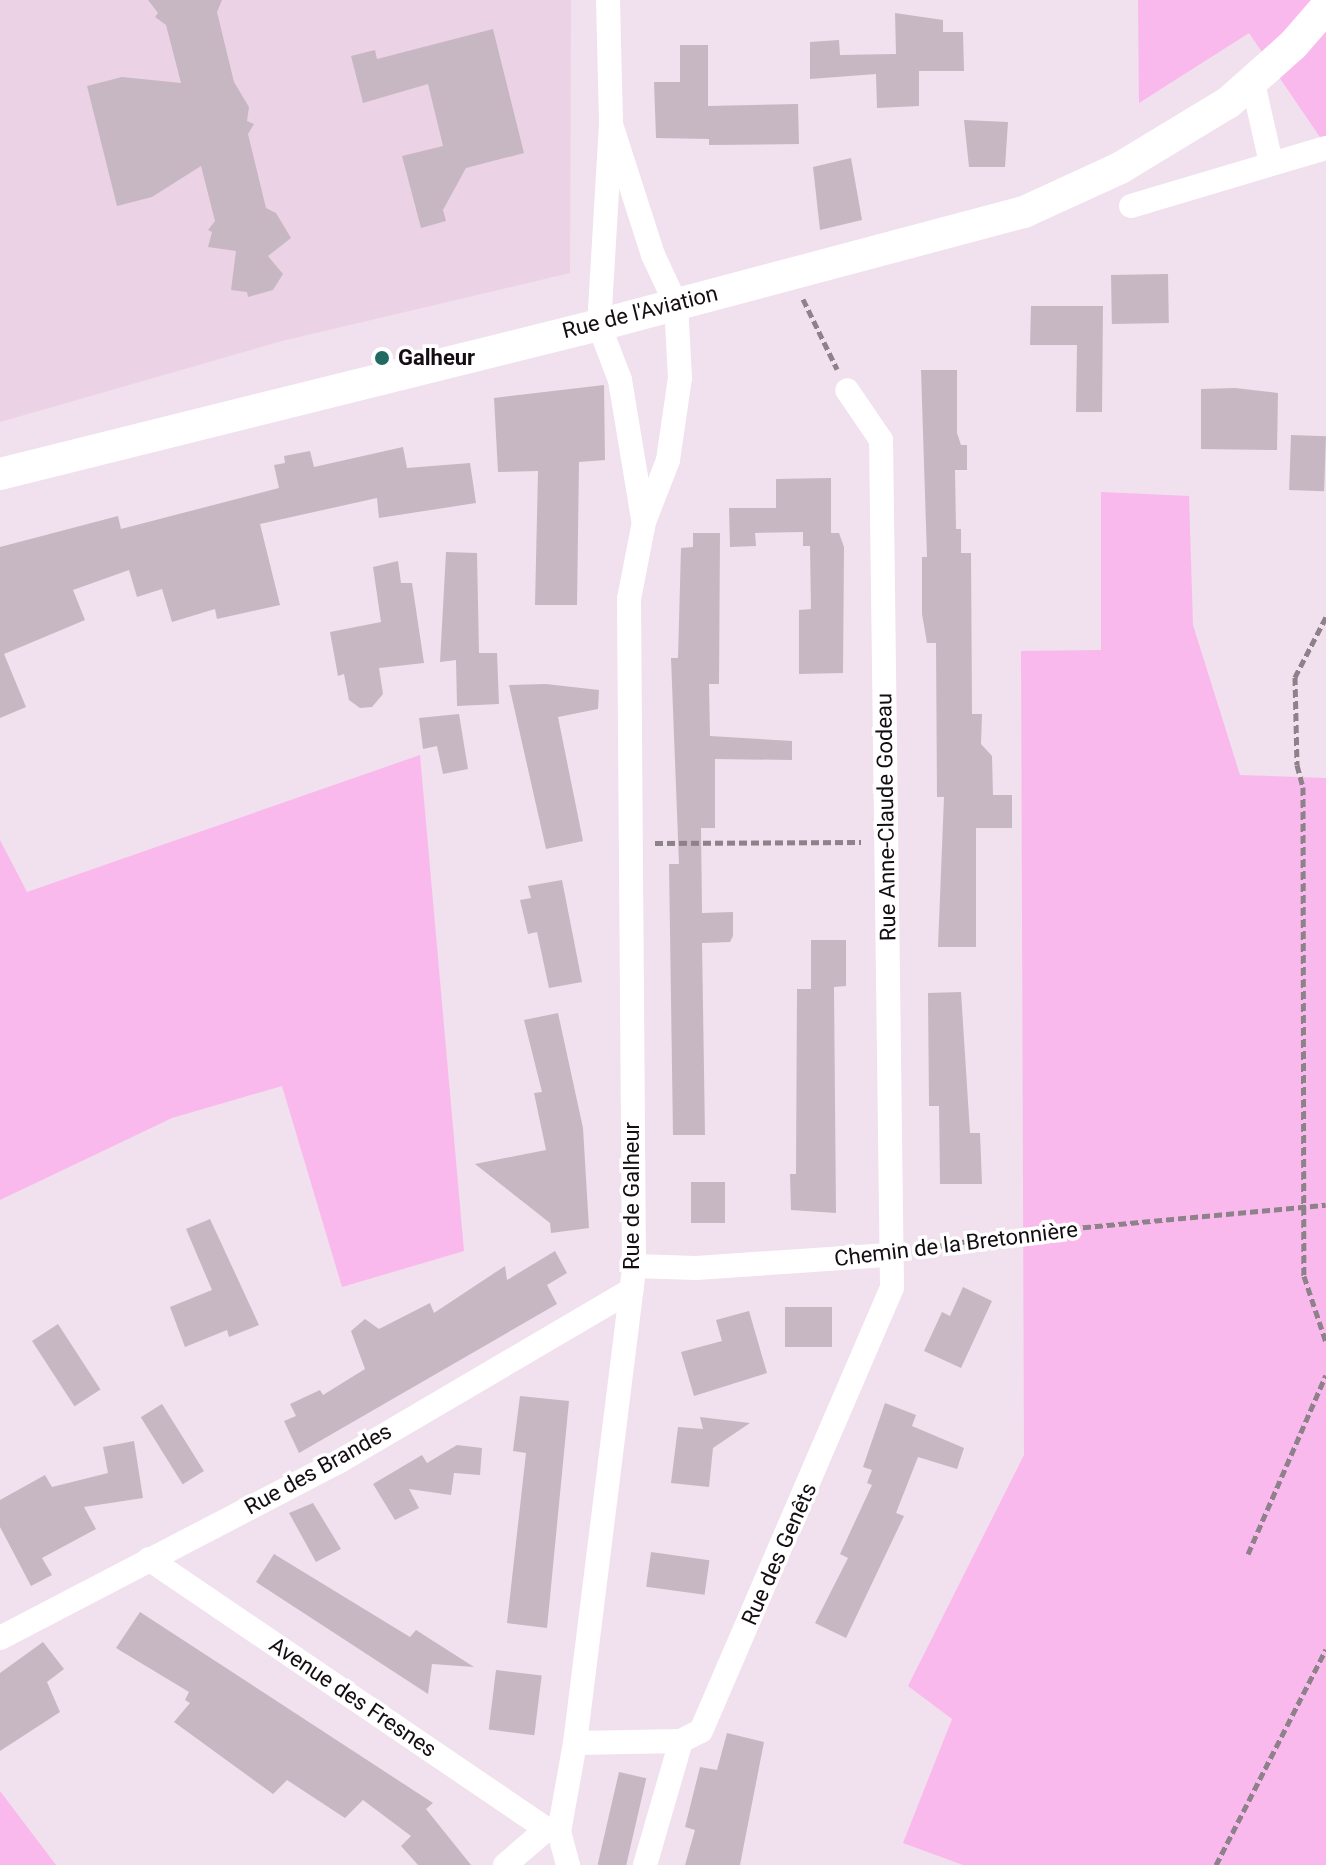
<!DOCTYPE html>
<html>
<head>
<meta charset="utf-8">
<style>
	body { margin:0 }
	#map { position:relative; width:1326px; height:1865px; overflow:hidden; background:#f1e0ed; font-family:Roboto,sans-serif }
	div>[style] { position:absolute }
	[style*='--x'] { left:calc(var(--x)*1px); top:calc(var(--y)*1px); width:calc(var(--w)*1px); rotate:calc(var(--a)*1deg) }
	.built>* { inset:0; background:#ebd3e5 }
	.green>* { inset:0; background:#fab9ec }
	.building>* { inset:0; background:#c7b7c3; transform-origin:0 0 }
	.path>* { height:5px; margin-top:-2.5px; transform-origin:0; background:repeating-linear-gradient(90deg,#8d818a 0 8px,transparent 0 12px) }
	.minor>* { height:24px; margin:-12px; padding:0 12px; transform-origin:12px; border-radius:12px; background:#fff }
	.tertiary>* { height:32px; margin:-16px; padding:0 16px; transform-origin:16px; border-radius:16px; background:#fff }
	.dots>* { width:22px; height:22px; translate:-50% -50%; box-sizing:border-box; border:4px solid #fff; border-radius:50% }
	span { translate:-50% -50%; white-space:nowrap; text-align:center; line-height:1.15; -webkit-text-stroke:7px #fff; paint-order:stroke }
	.street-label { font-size:22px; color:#140e13 }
	.poi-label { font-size:22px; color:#140e13; font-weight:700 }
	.left { translate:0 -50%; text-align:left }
</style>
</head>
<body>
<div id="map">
	<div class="built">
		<div style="clip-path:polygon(0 0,571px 0,570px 273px,282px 341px,0 422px)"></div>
	</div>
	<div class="green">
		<div style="clip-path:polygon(1138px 0,1326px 0,1326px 146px,1249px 33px,1139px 103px)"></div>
		<div style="clip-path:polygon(1101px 492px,1189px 496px,1193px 625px,1240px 775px,1326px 778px,1326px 1865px,963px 1865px,903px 1843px,952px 1719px,908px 1686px,1024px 1455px,1021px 651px,1101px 650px)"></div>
		<div style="clip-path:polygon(420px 755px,464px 1251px,342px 1287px,282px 1086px,172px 1118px,0 1200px,0 840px,27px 892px)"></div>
		<div style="clip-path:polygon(0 1791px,56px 1865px,0 1865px)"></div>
	</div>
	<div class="building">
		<div style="clip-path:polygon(148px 0,222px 0,217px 12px,234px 82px,249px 107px,247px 121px,254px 124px,248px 134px,266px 208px,276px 213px,291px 238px,268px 256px,283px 274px,273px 290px,248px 297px,247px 292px,231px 290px,236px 251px,208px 247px,212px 232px,208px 230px,215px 221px,201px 166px,152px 197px,117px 206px,87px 86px,122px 77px,181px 83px,166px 25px,155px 17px,158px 13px)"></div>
		<div style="clip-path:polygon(895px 13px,943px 20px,943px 32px,963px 32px,964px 71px,919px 71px,919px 106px,877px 108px,876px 74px,810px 79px,810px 42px,839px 40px,840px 55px,896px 54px)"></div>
		<div style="clip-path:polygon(493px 29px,524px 153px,466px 168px,443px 210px,446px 221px,421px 228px,402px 156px,443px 146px,428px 84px,363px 103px,351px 56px,375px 50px,377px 59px)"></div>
		<div style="clip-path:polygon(680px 45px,708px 45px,708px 106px,798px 104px,799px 144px,709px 145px,709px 139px,656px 138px,654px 82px,680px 82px)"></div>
		<div style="clip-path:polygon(964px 120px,1008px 122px,1005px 167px,969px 167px)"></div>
		<div style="clip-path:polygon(851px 158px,862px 220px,820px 230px,813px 167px)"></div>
		<div style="left:1168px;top:274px;width:49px;height:57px;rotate:89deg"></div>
		<div style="clip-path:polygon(1031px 306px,1103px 306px,1102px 412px,1076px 412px,1077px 345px,1030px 345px)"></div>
		<div style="clip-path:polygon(921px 370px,957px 370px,957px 433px,961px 445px,967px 445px,967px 470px,955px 470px,956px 529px,961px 529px,961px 553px,971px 553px,972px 714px,982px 714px,981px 744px,992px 756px,993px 795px,1012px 795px,1012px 828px,976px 828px,976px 947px,938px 947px,944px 797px,937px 797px,936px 643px,927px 643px,922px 614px,922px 557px,927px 557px)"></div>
		<div style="clip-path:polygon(604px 385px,605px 460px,579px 462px,577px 605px,535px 605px,538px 471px,498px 472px,494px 398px)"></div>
		<div style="clip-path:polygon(1235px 388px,1278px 393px,1277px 450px,1201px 449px,1201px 389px)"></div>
		<div style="left:1291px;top:435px;width:35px;height:55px;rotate:2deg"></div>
		<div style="clip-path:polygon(403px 447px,407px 468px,470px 463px,476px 503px,379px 518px,377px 498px,260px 524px,280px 605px,217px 619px,215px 609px,172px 622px,162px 589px,137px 597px,129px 570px,73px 590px,85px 620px,4px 654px,26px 707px,0 718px,0 547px,118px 516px,121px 529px,279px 488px,274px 465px,285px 463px,284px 456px,310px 451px,314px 467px)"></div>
		<div style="clip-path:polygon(831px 478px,831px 533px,839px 533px,844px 547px,843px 673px,799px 674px,799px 610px,811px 609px,810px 546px,803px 546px,803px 532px,755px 533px,756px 546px,730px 547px,729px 508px,776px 508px,776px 479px)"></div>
		<div style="clip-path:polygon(693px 533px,720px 533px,719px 684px,709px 684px,710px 736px,792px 741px,792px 760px,715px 759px,715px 828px,701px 828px,702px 913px,733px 912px,733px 936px,730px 942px,702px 943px,705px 1135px,673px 1135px,669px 864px,679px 864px,671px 658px,678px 658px,681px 548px,693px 547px)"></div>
		<div style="clip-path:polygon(446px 552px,477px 553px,479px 653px,497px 653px,499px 704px,457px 706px,456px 660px,440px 662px)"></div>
		<div style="clip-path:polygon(398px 561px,401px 583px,412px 583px,424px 663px,379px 668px,383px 694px,372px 707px,360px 708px,349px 700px,344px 674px,338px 676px,330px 632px,381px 622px,373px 567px)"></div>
		<div style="clip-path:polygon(546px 684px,599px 690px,598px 709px,558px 717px,583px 841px,546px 849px,509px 685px)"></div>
		<div style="clip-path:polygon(459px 714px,468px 769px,443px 774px,437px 746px,423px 749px,419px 718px)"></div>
		<div style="clip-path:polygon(562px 880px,582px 982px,549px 988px,537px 932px,528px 934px,520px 900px,531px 898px,528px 886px)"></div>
		<div style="clip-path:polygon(811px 940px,846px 940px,846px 986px,834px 987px,836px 1213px,791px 1210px,790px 1174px,796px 1174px,797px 989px,811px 989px)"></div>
		<div style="clip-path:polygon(961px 992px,970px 1133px,980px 1133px,982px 1184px,940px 1184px,939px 1106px,929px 1106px,928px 993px)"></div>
		<div style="clip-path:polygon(558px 1013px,583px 1128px,589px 1228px,551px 1233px,550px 1223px,475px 1164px,546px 1150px,534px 1093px,542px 1092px,524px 1020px)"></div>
		<div style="left:691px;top:1182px;width:34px;height:41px"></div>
		<div style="clip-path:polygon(210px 1219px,259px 1325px,229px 1337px,227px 1330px,185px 1347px,170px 1307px,212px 1290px,186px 1229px)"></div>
		<div style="clip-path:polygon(555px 1251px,567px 1273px,547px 1285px,557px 1304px,299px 1453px,284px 1421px,296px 1416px,290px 1404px,320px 1390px,323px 1395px,365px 1369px,351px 1331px,365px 1319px,379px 1329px,430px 1303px,434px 1313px,505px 1266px,507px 1280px)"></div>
		<div style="clip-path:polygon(963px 1287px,992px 1301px,961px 1368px,924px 1351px,942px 1312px,950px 1316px)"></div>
		<div style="left:785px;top:1307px;width:47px;height:40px"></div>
		<div style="clip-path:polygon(749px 1311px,767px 1373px,694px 1396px,681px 1352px,722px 1341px,716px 1320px)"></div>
		<div style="left:58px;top:1324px;width:78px;height:31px;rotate:57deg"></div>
		<div style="clip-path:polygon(520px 1396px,569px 1401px,547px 1628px,507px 1623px,526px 1453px,513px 1451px)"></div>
		<div style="clip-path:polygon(885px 1403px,916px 1415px,912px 1426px,964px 1448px,957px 1469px,918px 1457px,896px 1513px,904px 1516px,846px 1638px,815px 1623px,848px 1558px,840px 1554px,872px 1485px,867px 1483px,872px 1470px,863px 1467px)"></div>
		<div style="left:162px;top:1404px;width:79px;height:25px;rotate:58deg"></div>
		<div style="clip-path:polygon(700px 1417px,750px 1423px,713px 1448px,709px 1487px,671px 1483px,678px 1427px,703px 1429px)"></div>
		<div style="clip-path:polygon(134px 1441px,143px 1498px,84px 1507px,96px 1529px,42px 1558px,52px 1575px,31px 1586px,0 1527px,0 1500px,45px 1475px,52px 1487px,108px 1473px,103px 1447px)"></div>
		<div style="clip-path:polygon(457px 1445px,482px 1448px,480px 1475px,454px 1473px,451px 1495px,409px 1489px,419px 1508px,395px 1520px,373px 1484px,422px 1455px,427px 1463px)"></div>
		<div style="clip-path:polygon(313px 1503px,341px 1549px,316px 1562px,289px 1513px)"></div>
		<div style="left:651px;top:1552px;width:59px;height:35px;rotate:8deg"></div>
		<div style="clip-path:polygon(274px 1554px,410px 1637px,416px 1630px,474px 1667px,432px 1664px,428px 1694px,256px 1582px)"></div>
		<div style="clip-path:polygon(140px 1612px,433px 1803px,426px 1809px,471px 1865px,418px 1865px,401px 1846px,411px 1836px,363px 1800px,345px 1818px,287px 1780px,273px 1794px,174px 1722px,190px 1703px,185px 1700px,189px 1692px,116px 1648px)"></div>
		<div style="clip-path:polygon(43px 1642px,64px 1669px,47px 1682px,60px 1712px,0 1751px,0 1673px)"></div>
		<div style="left:496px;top:1670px;width:46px;height:60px;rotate:7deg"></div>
		<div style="clip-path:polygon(727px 1733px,764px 1742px,740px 1865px,685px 1865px,695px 1830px,685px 1827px,700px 1767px,717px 1770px)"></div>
		<div style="left:619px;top:1772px;width:28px;height:95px;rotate:13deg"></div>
	</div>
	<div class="path">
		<div style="--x:803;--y:299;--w:78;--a:64.1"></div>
		<div style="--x:1326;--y:617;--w:68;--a:117.3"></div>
		<div style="--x:1295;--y:677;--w:88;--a:88.7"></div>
		<div style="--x:1297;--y:765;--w:23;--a:75"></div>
		<div style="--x:1303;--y:787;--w:489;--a:89.9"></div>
		<div style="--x:1304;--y:1276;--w:70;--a:71.6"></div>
		<div style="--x:655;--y:843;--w:206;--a:-0.3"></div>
		<div style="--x:914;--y:1250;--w:98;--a:-9.4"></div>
		<div style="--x:1011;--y:1234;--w:316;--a:-5.3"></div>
		<div style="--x:1248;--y:1554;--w:195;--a:-66.5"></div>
		<div style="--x:1216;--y:1865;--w:242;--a:-63"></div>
	</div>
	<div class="minor">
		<div style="--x:608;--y:0;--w:124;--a:88.6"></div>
		<div style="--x:611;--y:124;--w:201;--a:93.4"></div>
		<div style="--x:599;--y:325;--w:59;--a:69.1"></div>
		<div style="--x:620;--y:380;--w:141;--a:80.6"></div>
		<div style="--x:1253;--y:83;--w:82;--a:77.3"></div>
		<div style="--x:1131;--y:206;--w:203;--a:-16.6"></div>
		<div style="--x:634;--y:1266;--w:62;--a:1.8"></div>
		<div style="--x:696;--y:1268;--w:193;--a:-3.9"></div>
		<div style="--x:149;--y:1559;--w:481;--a:34.2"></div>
		<div style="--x:547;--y:1829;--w:12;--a:14"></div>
		<div style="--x:0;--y:1638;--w:383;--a:-27.5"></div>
		<div style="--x:340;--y:1461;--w:338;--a:-30.4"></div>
		<div style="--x:575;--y:1743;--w:106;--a:-1.1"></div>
		<div style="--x:681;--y:1741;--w:22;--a:-27"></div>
		<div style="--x:701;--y:1731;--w:483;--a:-66.7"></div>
		<div style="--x:892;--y:1287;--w:847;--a:-90.74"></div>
		<div style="--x:881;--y:440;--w:60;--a:-124.2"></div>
		<div style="--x:505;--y:1865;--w:55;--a:-40.6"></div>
		<div style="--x:568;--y:1865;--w:34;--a:-105"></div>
		<div style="--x:559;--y:1832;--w:90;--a:-79.8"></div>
		<div style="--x:575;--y:1743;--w:481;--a:-82.9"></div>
		<div style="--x:634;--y:1266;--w:667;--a:-90.43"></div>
		<div style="--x:629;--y:599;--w:78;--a:-79"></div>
		<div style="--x:644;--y:522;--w:66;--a:-68.8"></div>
		<div style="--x:668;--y:460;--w:83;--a:-81.7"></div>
		<div style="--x:680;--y:378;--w:74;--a:-93.1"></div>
		<div style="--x:676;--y:304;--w:54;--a:-115.1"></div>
		<div style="--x:653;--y:255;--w:138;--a:-107.8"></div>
		<div style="--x:645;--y:1865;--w:129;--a:-73.8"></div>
	</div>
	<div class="tertiary">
		<div style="--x:0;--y:474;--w:617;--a:-13.97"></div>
		<div style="--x:599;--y:325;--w:440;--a:-14.9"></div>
		<div style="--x:1024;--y:212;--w:106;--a:-24.6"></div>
		<div style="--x:1120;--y:168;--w:127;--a:-31.2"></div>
		<div style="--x:1229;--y:102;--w:86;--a:-41.7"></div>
		<div style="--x:1293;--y:45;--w:50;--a:-49"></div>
	</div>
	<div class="dots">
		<div style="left:382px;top:358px;background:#216a61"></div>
	</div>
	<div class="street-label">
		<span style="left:640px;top:312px;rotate:-14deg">Rue de l'Aviation</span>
		<span style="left:886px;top:817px;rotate:-91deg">Rue Anne-Claude Godeau</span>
		<span style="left:632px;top:1196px;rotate:-90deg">Rue de Galheur</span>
		<span style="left:956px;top:1244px;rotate:-7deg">Chemin de la Bretonnière</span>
		<span style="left:318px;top:1469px;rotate:-29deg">Rue des Brandes</span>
		<span style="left:779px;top:1554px;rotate:-66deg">Rue des Genêts</span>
		<span style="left:353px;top:1697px;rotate:34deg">Avenue des Fresnes</span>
	</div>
	<div class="poi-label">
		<span class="left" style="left:398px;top:358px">Galheur</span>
	</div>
</div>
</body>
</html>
